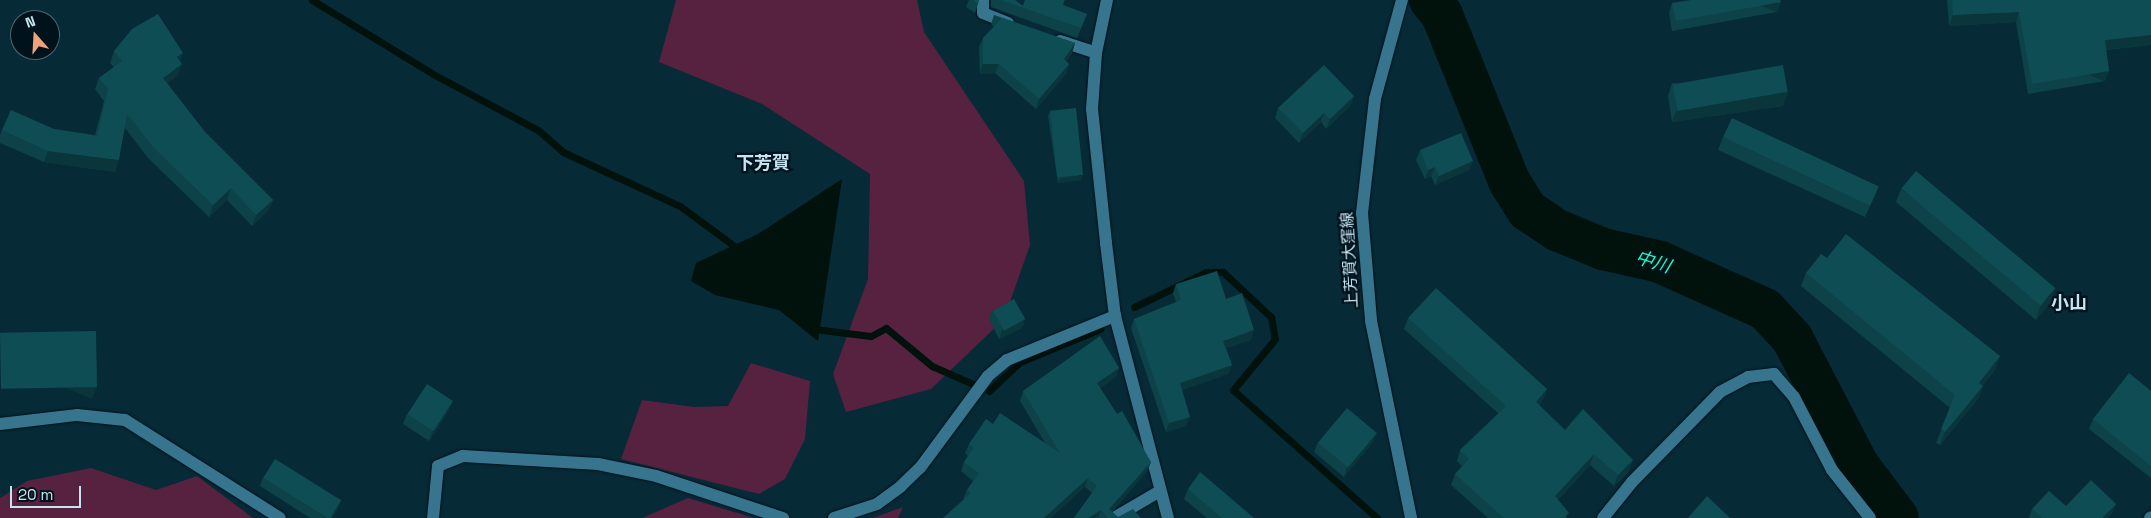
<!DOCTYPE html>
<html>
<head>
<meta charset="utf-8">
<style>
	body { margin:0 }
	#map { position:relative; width:2151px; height:518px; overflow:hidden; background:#072a37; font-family:"Space Grotesk","Noto Sans JP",sans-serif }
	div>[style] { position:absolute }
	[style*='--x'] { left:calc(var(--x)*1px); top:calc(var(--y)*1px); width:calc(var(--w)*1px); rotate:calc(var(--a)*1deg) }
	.green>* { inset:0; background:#572140 }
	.water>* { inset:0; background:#01110b }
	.stream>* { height:7px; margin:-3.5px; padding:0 3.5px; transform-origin:3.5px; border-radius:3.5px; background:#01110b }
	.river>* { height:42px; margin:-21px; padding:0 21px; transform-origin:21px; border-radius:21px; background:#01110b }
	.roads { filter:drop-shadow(0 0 1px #011119) drop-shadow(0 0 1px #011119) }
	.street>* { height:12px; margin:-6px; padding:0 6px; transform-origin:6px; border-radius:6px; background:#37758f }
	.secondary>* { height:12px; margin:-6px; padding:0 6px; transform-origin:6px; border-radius:6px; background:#37758f }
	.wall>* { inset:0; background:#0d4248 }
	.shaded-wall>* { inset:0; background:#0a363b; transform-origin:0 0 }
	.building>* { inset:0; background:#0f4d54; transform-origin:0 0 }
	span { translate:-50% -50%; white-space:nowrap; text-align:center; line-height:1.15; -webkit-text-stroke:4.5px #00121b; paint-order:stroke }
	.street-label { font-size:16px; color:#c5e4f2 }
	.neighbourhood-label { font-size:18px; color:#c5e4f2; font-weight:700 }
	.water-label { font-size:18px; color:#1affc1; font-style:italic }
	.north { position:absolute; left:10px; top:10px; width:50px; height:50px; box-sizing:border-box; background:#00121b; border:1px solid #4f6671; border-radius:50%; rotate:341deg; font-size:14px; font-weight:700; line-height:20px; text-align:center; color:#c5e4f2 }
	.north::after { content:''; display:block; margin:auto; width:18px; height:22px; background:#f0a27a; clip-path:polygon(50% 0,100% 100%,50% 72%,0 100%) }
	.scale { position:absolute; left:10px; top:486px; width:71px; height:22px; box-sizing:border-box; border:2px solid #c5e4f2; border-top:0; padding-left:6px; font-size:15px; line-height:18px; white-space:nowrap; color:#c5e4f2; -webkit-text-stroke:4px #00121b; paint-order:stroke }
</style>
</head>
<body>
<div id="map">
	<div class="green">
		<div style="clip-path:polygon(676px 0,917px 0,924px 32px,1024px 181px,1030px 245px,1004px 319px,931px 389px,846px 412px,833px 374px,868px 279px,870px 174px,762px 104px,659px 62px)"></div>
		<div style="clip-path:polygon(751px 363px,810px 381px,805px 439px,785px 479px,759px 494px,621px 459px,642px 400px,694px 407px,728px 406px)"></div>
		<div style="clip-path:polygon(91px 468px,156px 490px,197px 476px,253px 518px,0 518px,0 498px,27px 481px)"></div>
		<div style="clip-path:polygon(688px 498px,754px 518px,642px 518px)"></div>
		<div style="clip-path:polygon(903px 507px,898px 518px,873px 518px)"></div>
	</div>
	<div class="water">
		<div style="clip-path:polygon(842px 179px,818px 341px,779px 310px,715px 295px,691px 281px,696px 263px,758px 234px)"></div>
	</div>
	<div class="stream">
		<div style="--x:312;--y:0;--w:142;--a:31.4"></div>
		<div style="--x:433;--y:74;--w:119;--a:28.1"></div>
		<div style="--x:538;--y:130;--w:33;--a:41"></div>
		<div style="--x:563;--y:152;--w:129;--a:24.8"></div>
		<div style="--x:680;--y:206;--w:76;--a:36.4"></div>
		<div style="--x:1134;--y:307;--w:80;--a:-25.9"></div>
		<div style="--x:1206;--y:272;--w:17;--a:0"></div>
		<div style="--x:1223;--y:272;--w:66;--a:43.2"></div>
		<div style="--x:1271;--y:317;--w:22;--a:80"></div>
		<div style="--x:1275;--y:339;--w:66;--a:129.5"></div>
		<div style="--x:1233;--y:390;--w:193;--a:41.6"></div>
		<div style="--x:814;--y:329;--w:57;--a:7"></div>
		<div style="--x:871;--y:336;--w:17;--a:-28"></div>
		<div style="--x:886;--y:328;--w:60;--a:39.6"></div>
		<div style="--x:932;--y:366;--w:45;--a:23.7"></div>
		<div style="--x:989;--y:391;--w:42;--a:-43.1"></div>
		<div style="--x:1020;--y:362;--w:87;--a:-22.4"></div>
	</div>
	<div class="river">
		<div style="--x:1430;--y:0;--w:19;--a:51"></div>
		<div style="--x:1442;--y:15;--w:179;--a:68"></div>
		<div style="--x:1509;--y:181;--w:34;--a:58"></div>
		<div style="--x:1527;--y:210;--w:36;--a:34"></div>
		<div style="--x:1557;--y:230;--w:50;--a:22.4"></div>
		<div style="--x:1603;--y:249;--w:58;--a:12.8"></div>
		<div style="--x:1660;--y:262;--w:115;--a:24.1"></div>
		<div style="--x:1765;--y:309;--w:40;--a:47"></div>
		<div style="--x:1792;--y:338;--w:143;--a:62.5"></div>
		<div style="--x:1858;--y:465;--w:66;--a:53"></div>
	</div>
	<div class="roads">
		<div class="street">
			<div style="--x:983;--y:0;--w:13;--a:90"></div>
			<div style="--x:983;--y:13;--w:27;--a:22"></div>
			<div style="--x:1107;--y:0;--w:54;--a:101.7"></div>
			<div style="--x:1096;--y:53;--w:56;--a:94.1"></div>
			<div style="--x:1092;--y:109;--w:135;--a:84"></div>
			<div style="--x:1106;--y:243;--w:74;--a:83"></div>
			<div style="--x:1115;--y:316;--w:209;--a:75.3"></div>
			<div style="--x:1060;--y:41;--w:38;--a:18"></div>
			<div style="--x:0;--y:424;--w:78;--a:-6.7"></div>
			<div style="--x:77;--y:415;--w:48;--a:5.9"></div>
			<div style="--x:125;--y:420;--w:183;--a:32.3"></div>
			<div style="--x:433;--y:518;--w:52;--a:-84.5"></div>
			<div style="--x:438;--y:466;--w:27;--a:-22"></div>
			<div style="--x:463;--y:456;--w:135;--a:3.4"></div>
			<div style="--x:598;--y:464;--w:59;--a:11.7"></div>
			<div style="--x:656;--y:476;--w:134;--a:18.3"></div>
			<div style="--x:834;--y:518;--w:45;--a:-18"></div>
			<div style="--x:877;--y:504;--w:29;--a:-36"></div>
			<div style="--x:900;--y:487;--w:28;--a:-44"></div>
			<div style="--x:920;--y:468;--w:114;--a:-53.5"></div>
			<div style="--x:988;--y:376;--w:25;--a:-40"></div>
			<div style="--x:1007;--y:360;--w:117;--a:-22.2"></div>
			<div style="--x:1114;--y:518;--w:53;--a:-30.4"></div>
			<div style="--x:1603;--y:518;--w:46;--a:-51.1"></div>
			<div style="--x:1632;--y:482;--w:126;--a:-45.6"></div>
			<div style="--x:1720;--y:392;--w:32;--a:-28"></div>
			<div style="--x:1748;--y:377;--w:26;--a:-7"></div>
			<div style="--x:1774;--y:374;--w:30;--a:49"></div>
			<div style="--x:1794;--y:397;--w:82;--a:62.5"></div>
			<div style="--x:1832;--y:470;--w:61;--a:51.6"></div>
			<div style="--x:2150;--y:518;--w:1;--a:-45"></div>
		</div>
		<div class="secondary">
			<div style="--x:1402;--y:0;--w:103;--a:105.3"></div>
			<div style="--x:1375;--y:99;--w:115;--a:96.5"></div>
			<div style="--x:1362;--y:213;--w:108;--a:85.2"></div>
			<div style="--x:1371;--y:321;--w:201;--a:78.5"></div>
		</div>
	</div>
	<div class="wall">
		<div style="clip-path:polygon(969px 0,978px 0,978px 4px,975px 13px,966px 7px)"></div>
		<div style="clip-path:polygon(991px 0,1015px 0,1023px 6px,1025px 0,1065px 0,1063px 5px,1087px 14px,1077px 38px,991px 7px)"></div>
		<div style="clip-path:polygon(1947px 0,2151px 0,2151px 45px,2106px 50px,2109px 71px,2105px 81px,2028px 94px,2016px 22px,1949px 26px)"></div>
		<div style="clip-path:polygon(1781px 2px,1777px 12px,1672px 31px,1669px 13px,1672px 3px)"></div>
		<div style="clip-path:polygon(994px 15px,1075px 43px,1072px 53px,1066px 61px,1069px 64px,1066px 74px,1036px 109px,995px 73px,980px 74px,979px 47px,983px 38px,994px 27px,991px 24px)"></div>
		<div style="clip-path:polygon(114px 51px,180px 61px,178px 75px,167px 83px,205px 132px,273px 200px,268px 211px,252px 226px,227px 200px,209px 217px,148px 158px,125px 128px,115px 172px,44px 162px,0 143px,0 135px,2px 130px,54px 129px,95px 135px,104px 101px,95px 89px,99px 78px,114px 67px,110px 63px)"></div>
		<div style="clip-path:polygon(1672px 83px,1788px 92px,1783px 106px,1672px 122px,1668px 96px)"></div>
		<div style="clip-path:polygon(1354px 96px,1350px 106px,1326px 129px,1321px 122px,1299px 143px,1275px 118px,1278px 108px)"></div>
		<div style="clip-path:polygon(1050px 111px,1081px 180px,1058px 183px,1048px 116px)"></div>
		<div style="clip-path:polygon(1723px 137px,1874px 198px,1865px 217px,1718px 150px)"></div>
		<div style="clip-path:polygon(1420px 150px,1473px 161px,1469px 170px,1435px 185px,1431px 176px,1425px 179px,1416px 160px)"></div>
		<div style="clip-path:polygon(1901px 189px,2051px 302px,2036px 320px,1896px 202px)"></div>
		<div style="clip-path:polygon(1827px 258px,2000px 356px,1995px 370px,1983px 385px,1978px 399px,1940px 445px,1936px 443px,1950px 408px,1801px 286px,1806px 273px)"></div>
		<div style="clip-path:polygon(1176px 284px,1226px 299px,1251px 340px,1226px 348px,1232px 365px,1228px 374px,1182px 390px,1186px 426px,1166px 432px,1131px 328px,1134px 319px,1176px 302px,1173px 293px)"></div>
		<div style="clip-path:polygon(992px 309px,1025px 319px,1022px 328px,999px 339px,989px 319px)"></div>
		<div style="clip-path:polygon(1408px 318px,1547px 389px,1543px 399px,1539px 405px,1565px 430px,1629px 471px,1614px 486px,1590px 465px,1558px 500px,1567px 518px,1488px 518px,1451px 485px,1455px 474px,1462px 466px,1457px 461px,1460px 450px,1499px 414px,1404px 329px)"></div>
		<div style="clip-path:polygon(1119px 368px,1116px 377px,1100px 388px,1117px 414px,1151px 462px,1147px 471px,1112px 512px,1118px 517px,1141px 518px,1074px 518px,1092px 493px,1085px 487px,963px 499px,967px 490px,973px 481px,961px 471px,964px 462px,968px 456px,965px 453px,969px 444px,993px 424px,1045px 443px,1020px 401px,1023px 391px)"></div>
		<div style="clip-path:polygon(2151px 391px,2151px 478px,2089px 429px,2093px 419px)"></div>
		<div style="clip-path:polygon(449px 410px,429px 441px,403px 424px,407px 414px)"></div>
		<div style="clip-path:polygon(1318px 442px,1373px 442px,1344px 477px,1314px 452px)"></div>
		<div style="clip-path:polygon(263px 477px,341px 500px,337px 510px,332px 518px,310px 518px,260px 486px)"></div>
		<div style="clip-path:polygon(1188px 489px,1254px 518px,1207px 518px,1184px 499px)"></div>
		<div style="clip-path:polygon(2116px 504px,2112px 513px,2107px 518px,2029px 518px,2032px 509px,2066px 506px)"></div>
	</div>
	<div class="shaded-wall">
		<div style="left:1781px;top:2px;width:11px;height:107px;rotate:112deg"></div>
		<div style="clip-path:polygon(2019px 12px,2016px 22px,1949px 26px,1953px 15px)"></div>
		<div style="clip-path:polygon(2151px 35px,2151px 45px,2101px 50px,2105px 40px)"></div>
		<div style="clip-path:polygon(1075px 43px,1072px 53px,1060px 69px,1064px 59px)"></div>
		<div style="clip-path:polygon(183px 53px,179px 64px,177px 57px)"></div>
		<div style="clip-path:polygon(182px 64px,178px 75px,159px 90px,163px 78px)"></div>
		<div style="clip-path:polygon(983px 64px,999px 64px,995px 73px,980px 74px)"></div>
		<div style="clip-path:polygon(1069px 64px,1066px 74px,1036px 109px,1039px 99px)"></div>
		<div style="left:2109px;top:71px;width:11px;height:78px;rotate:112deg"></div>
		<div style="clip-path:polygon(1788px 92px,1783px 106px,1672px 122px,1677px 109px)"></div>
		<div style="clip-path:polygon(1354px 96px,1350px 106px,1326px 129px,1330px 119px)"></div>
		<div style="clip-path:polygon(1324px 113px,1321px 122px,1299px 143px,1303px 133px)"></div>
		<div style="clip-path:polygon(48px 151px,119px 160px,115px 172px,44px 162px)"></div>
		<div style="clip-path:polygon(1473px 161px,1469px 170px,1435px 185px,1439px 176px)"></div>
		<div style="clip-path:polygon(1435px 167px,1431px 176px,1425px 179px,1428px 170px)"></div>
		<div style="clip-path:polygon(1083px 175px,1081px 180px,1058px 183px,1060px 178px)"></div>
		<div style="clip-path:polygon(1879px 185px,1874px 198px,1865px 217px,1870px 204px)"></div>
		<div style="clip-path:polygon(231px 188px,227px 200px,209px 217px,213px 205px)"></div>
		<div style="clip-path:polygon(273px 200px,268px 211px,252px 226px,256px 215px)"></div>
		<div style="clip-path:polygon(2056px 288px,2051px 302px,2036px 320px,2040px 307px)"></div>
		<div style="clip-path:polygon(1025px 319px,1022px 328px,999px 339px,1002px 329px)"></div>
		<div style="clip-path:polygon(1254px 330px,1251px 340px,1220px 350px,1223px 341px)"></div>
		<div style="clip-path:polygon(2000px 356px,1995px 370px,1974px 396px,1979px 383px)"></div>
		<div style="clip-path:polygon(1232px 365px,1228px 374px,1177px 392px,1180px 383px)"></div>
		<div style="clip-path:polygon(1119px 368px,1116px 377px,1093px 392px,1097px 383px)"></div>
		<div style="clip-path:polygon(1983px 386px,1978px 399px,1940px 445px,1945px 432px)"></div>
		<div style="left:97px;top:387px;width:13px;height:97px;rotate:113deg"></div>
		<div style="clip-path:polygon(1547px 389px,1543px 399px,1532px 412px,1536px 402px)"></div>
		<div style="clip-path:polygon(453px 401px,449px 410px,429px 441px,432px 432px)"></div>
		<div style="clip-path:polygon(1190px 417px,1186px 426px,1166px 432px,1169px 423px)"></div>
		<div style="clip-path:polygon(1377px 433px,1373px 442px,1344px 477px,1347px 467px)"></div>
		<div style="clip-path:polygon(1594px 454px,1590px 465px,1551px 507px,1555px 496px)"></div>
		<div style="clip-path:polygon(1633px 460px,1629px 471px,1614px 486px,1618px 475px)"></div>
		<div style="clip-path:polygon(1151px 462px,1147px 471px,1107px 517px,1109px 509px)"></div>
		<div style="clip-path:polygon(1088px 478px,1085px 487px,1051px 518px,1044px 518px)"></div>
		<div style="clip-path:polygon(341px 500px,337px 510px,332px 518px,329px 518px)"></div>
		<div style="clip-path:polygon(2116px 504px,2112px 513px,2107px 518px,2102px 518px)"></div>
		<div style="clip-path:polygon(1101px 510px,1098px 518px,1088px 518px)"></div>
	</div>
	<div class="building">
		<div style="clip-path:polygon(973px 0,979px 0,978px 4px)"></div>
		<div style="clip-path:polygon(1001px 0,1015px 0,1023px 6px,1025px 0,1064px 0,1063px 5px,1087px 14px,1081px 28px)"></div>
		<div style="clip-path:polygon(1691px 0,1780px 0,1781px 2px,1676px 21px,1672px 3px)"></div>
		<div style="clip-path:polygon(1952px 0,2151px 0,2151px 35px,2105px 40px,2109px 71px,2032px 84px,2019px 12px,1953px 15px)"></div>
		<div style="clip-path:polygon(158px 14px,183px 53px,177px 57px,182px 64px,163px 78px,205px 132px,273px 200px,256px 215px,231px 188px,213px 205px,153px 147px,127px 114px,119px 160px,48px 151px,2px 130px,11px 110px,54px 129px,97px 136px,108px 89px,99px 78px,122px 61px,114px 51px,132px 29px)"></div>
		<div style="clip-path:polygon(994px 15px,1075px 43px,1064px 59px,1069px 64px,1039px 99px,999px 64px,983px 64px,983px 38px,1001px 19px)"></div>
		<div style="clip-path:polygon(1324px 65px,1354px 96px,1330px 119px,1324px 113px,1303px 133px,1278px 108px)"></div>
		<div style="left:1783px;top:65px;width:27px;height:112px;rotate:80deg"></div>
		<div style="left:1076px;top:108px;width:67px;height:26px;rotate:84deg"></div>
		<div style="left:1732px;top:118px;width:162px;height:21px;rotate:25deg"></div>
		<div style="clip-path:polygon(1461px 133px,1473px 161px,1439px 176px,1435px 167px,1428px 170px,1420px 150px)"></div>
		<div style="left:1916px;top:171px;width:182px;height:23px;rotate:40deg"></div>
		<div style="clip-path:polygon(1846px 234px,2000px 356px,1979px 383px,1983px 386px,1945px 432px,1941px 429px,1955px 395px,1806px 273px,1821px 254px,1827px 258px)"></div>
		<div style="clip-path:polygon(1217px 271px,1226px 299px,1242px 293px,1254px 330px,1223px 341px,1232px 365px,1180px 383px,1190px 417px,1169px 423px,1134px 319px,1181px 300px,1176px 284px)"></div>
		<div style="clip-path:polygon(1436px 288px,1547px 389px,1536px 402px,1565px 430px,1583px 409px,1633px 460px,1618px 475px,1594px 454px,1555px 496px,1569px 513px,1564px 518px,1504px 518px,1455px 474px,1469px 459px,1460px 450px,1506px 406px,1408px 318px)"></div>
		<div style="left:1014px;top:299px;width:23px;height:24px;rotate:61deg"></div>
		<div style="left:96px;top:331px;width:56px;height:96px;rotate:89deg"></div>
		<div style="clip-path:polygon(1100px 336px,1119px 368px,1097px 383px,1117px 414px,1122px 411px,1151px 462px,1109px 509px,1118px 517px,1133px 509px,1141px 518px,1108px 518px,1101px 510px,1088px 518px,1074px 518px,1097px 486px,1088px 478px,1044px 518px,943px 518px,971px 493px,967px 490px,979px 473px,964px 462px,974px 448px,969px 444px,986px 419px,993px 424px,1000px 413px,1060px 453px,1023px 391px)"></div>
		<div style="clip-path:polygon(2129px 373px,2151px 391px,2151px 466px,2093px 419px)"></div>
		<div style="left:427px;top:384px;width:31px;height:36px;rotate:33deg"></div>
		<div style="left:1347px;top:408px;width:39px;height:45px;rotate:40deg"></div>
		<div style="left:275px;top:459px;width:78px;height:22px;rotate:32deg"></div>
		<div style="clip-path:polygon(1200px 472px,1254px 518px,1222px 518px,1188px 489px)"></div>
		<div style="clip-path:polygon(2091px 480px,2116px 504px,2102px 518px,2042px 518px,2032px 509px,2049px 491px,2066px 506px)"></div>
		<div style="clip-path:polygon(1707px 496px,1730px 518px,1688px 518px)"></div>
	</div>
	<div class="street-label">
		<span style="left:1350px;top:260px;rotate:-93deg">上芳賀大窪線</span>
	</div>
	<div class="neighbourhood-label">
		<span style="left:763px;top:163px">下芳賀</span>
		<span style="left:2069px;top:303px">小山</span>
	</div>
	<div class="water-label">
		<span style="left:1653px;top:262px;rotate:17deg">中川</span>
	</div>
	<div class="north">N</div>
	<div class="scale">20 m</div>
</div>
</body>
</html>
